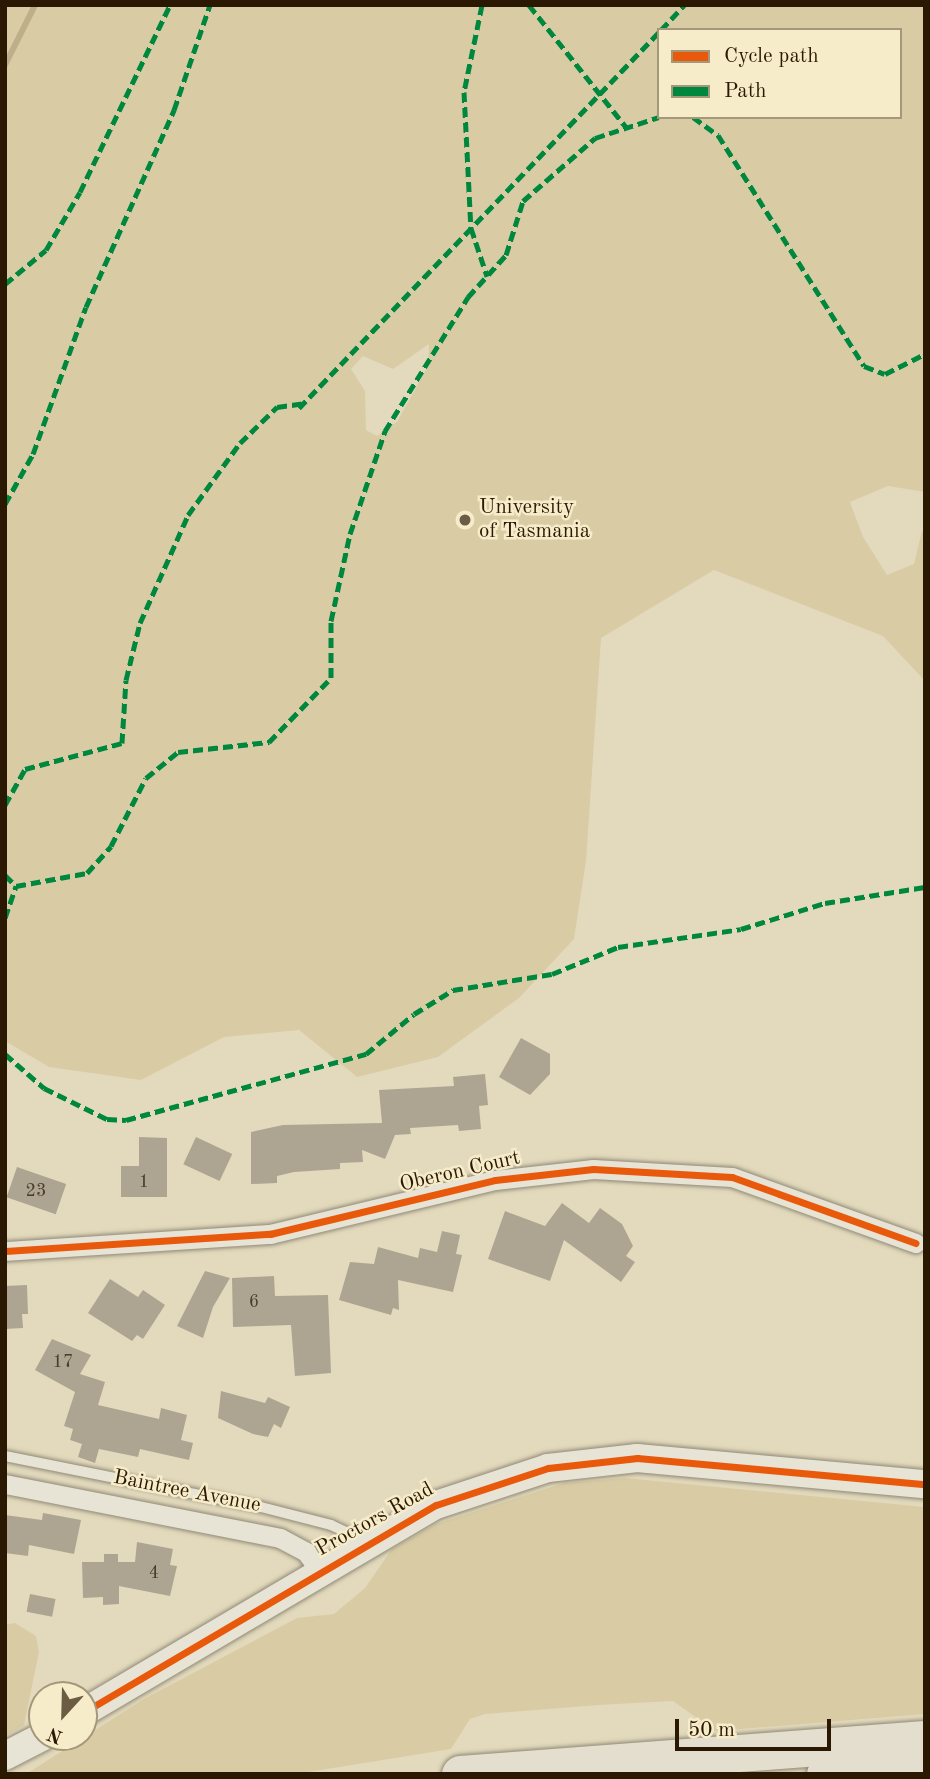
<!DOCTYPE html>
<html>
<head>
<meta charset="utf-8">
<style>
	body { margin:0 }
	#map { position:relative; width:930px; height:1779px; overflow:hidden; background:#e3dabd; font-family:"Old Standard TT",serif }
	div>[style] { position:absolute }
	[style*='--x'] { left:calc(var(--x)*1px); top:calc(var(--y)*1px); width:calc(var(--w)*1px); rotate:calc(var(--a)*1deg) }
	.green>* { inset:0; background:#d9cca5 }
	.stream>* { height:6px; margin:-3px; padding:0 3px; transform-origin:3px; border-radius:3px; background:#beaf8a }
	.building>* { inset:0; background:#ada591; transform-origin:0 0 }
	.roads { filter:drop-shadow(0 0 2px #908976) drop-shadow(0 0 2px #908976) }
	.lane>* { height:10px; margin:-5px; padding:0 5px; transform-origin:5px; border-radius:5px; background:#e7e3d5 }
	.street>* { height:19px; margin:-9.5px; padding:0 9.5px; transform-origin:9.5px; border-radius:9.5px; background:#e7e3d5 }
	.secondary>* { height:28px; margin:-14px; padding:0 14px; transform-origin:14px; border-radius:14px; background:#e7e3d5 }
	.highway>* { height:37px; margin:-18.5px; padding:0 18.5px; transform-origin:18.5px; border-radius:18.5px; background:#e3dece }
	.quiet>* { height:5px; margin-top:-2.5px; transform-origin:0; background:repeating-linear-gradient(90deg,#00873e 0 10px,transparent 0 15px) }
	.cycleway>* { height:7px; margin:-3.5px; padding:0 3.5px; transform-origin:3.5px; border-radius:3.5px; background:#e8590c }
	.dots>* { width:19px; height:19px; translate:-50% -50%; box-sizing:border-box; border:4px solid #f7ecca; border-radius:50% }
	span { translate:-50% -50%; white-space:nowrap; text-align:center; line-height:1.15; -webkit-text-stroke:5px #f7ecca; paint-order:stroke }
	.number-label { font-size:18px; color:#4b3b26 }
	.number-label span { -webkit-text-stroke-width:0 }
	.poi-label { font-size:21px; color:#2a1802 }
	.left { translate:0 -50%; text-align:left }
	.street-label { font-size:21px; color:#2a1802 }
	.frame { position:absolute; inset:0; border:7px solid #2a1802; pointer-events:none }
	.legend { position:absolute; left:657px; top:28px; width:245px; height:91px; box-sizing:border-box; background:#f7ecca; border:2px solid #a5977a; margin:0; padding:9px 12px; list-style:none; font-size:21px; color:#2a1802 }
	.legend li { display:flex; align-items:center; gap:14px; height:35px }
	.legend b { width:35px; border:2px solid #a5977a }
	.north { position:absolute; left:28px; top:1681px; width:70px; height:70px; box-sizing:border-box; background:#f7ecca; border:2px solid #a5977a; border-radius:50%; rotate:202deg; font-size:19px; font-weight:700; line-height:28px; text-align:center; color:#2a1802 }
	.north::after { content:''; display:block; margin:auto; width:24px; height:32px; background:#6b5c43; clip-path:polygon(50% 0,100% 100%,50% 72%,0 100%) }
	.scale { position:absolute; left:675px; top:1719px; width:156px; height:32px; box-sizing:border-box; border:4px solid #2a1802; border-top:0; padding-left:9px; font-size:21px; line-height:24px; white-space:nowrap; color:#2a1802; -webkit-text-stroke:5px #f7ecca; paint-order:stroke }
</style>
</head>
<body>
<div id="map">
	<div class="green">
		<div style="clip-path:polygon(evenodd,5px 5px,925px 5px,925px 492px,888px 486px,850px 502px,863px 537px,887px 575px,914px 564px,922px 531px,925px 533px,925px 681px,883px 636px,714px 570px,601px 638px,586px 861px,574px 939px,519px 998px,438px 1057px,357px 1077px,299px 1030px,224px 1037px,141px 1080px,49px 1067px,5px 1041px,5px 5px,659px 30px,900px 30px,900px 117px,659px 117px,659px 30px,5px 5px,429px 344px,428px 366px,397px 422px,377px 436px,366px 430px,365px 391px,351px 369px,363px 356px,393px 369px,429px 344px)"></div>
		<div style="clip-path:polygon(625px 1478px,925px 1507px,925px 1714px,715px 1731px,673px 1701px,598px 1705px,485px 1714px,470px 1719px,451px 1749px,296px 1774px,26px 1774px,144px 1699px,297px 1618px,334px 1614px,365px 1588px,392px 1549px,436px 1524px,564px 1483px)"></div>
		<div style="clip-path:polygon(15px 1623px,36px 1636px,39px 1652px,24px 1725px,5px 1736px,5px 1625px)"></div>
	</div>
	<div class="stream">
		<div style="--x:5;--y:65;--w:67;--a:-63.4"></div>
	</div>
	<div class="building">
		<div style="clip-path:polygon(521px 1038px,550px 1054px,550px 1074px,530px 1095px,499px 1077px)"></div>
		<div style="clip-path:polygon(485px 1074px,488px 1105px,479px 1106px,481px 1129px,459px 1131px,458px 1125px,410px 1128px,411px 1134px,395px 1135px,385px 1159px,362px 1150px,363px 1162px,340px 1163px,340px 1169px,294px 1172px,277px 1176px,277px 1183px,251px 1184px,251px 1132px,283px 1125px,382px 1123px,379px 1090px,454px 1086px,453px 1077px)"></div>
		<div style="clip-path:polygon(139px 1137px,167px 1138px,167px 1197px,121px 1197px,121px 1166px,139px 1166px)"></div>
		<div style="left:196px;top:1137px;width:40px;height:30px;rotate:25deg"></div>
		<div style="left:17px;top:1167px;width:52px;height:32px;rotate:19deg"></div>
		<div style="clip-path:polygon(562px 1203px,589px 1223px,600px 1208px,622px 1224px,633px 1246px,626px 1256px,635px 1262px,621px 1282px,564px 1240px,550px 1281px,488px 1259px,505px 1211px,545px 1226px)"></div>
		<div style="clip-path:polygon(442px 1231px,460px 1235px,456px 1254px,462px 1255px,453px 1292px,398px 1280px,399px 1310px,393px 1308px,391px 1315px,339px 1300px,350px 1262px,374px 1264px,378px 1247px,418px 1258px,420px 1248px,437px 1252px)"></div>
		<div style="clip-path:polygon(205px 1271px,230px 1278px,213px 1307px,203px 1338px,177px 1326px)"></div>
		<div style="clip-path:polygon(274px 1276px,275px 1296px,328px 1295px,331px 1373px,295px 1376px,291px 1325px,233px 1327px,232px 1278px)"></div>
		<div style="clip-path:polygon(110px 1279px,138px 1297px,143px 1290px,165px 1305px,143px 1339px,137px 1335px,132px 1341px,88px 1313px)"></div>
		<div style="clip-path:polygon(27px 1285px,28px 1314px,22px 1314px,23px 1328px,5px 1329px,5px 1286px)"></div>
		<div style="clip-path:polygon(52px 1339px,91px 1355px,80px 1374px,105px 1382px,98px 1405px,159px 1419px,161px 1408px,187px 1415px,181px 1440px,193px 1443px,189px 1460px,140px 1449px,138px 1457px,99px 1449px,95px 1463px,78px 1457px,82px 1444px,70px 1440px,73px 1429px,64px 1426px,75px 1392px,35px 1370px)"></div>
		<div style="clip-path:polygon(221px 1391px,265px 1403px,268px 1397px,290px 1407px,281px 1428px,274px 1424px,268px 1437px,253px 1434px,218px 1418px)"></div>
		<div style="clip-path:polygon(43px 1513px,81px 1520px,74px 1554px,29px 1545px,28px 1556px,5px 1553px,5px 1515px,42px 1520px)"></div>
		<div style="clip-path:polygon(137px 1542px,173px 1549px,170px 1565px,177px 1566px,170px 1596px,119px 1586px,119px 1604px,103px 1605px,103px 1597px,83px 1598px,82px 1562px,104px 1562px,104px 1554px,118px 1554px,118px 1562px,135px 1562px)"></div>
		<div style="left:30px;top:1594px;width:26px;height:18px;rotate:11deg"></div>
	</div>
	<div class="roads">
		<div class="lane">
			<div style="--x:5;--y:1456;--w:261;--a:11.3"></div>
			<div style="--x:261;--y:1507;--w:72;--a:14.4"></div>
			<div style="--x:331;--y:1525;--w:17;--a:25"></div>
			<div style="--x:346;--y:1532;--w:21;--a:51"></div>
		</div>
		<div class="street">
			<div style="--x:5;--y:1251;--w:266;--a:-3.7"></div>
			<div style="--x:270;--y:1234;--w:231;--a:-13.5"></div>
			<div style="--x:495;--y:1180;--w:99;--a:-6.4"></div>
			<div style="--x:593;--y:1169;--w:139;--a:3.3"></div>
			<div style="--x:732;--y:1177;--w:195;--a:19.8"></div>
			<div style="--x:5;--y:1484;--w:280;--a:11.1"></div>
			<div style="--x:280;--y:1538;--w:30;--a:28"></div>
			<div style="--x:306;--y:1552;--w:24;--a:54"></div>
		</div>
		<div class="secondary">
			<div style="--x:84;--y:1712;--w:408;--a:-30.5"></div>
			<div style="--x:436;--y:1505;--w:118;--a:-18.3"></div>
			<div style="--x:548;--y:1468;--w:90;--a:-6.4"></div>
			<div style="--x:637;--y:1458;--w:289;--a:5.2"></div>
			<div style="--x:5;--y:1756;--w:42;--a:-27.2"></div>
		</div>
		<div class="highway">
			<div style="--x:460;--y:1774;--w:466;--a:-4.3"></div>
			<div style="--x:825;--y:1774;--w:100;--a:-4"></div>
		</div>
	</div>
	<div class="quiet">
		<div style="--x:482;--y:5;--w:89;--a:101.7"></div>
		<div style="--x:464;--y:92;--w:136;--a:87.1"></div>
		<div style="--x:471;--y:228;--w:51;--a:71.6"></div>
		<div style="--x:529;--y:5;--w:156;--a:51.5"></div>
		<div style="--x:661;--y:30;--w:34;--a:-47"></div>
		<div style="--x:693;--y:117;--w:31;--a:36"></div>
		<div style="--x:718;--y:135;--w:273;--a:57.7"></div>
		<div style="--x:864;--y:366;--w:22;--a:21"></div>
		<div style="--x:885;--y:374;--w:45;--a:-26.6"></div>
		<div style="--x:5;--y:284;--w:53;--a:-39.7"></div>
		<div style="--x:46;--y:250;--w:67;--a:-59.6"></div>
		<div style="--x:80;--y:192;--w:208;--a:-64.3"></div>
		<div style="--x:299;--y:408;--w:521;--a:-46.25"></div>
		<div style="--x:5;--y:504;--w:57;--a:-60.8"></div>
		<div style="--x:33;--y:454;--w:156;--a:-70.2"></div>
		<div style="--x:86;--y:307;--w:216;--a:-65.9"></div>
		<div style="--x:174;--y:110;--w:111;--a:-71.1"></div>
		<div style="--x:5;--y:805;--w:41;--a:-60.9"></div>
		<div style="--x:25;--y:769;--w:100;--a:-15"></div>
		<div style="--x:122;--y:743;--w:63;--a:-86.4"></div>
		<div style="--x:126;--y:680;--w:59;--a:-76.2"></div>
		<div style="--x:140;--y:623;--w:118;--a:-66"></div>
		<div style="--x:188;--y:515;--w:89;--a:-54.2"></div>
		<div style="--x:240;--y:443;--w:52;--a:-44.2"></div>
		<div style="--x:277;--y:407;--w:27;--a:-8"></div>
		<div style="--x:5;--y:875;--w:16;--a:45"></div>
		<div style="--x:5;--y:918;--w:34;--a:-71"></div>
		<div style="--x:16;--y:886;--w:72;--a:-10.4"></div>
		<div style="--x:87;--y:873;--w:36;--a:-48"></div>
		<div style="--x:111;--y:846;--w:76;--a:-62.8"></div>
		<div style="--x:146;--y:778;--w:41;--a:-39.1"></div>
		<div style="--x:178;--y:752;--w:92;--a:-6.3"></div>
		<div style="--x:269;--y:742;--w:89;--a:-45.9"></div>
		<div style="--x:331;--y:678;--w:57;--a:-90"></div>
		<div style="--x:331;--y:621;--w:89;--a:-77.7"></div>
		<div style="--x:350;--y:534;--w:109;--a:-71.2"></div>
		<div style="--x:385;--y:431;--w:158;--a:-58.2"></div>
		<div style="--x:468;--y:297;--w:57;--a:-47.9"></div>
		<div style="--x:506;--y:255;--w:57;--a:-72.5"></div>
		<div style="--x:523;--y:201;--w:96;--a:-41.2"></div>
		<div style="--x:595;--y:138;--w:67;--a:-18.2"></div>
		<div style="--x:5;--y:1054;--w:52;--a:41.1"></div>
		<div style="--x:44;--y:1088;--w:70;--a:26.2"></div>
		<div style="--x:107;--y:1119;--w:19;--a:3"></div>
		<div style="--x:126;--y:1120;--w:249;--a:-15.4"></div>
		<div style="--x:366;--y:1054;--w:62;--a:-39.8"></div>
		<div style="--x:414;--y:1014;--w:46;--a:-31.6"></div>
		<div style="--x:453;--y:990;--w:100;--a:-9.2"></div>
		<div style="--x:552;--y:974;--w:71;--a:-22.2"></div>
		<div style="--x:618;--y:947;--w:124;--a:-8.3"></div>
		<div style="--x:741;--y:929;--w:88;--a:-17.2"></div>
		<div style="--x:825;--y:903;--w:101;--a:-9.1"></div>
	</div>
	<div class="cycleway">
		<div style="--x:5;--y:1251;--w:266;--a:-3.7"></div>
		<div style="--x:270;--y:1234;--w:231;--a:-13.5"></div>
		<div style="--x:495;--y:1180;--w:99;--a:-6.4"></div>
		<div style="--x:593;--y:1169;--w:139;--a:3.3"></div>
		<div style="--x:732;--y:1177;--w:195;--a:19.8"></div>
		<div style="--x:84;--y:1712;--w:408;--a:-30.5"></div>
		<div style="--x:436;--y:1505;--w:118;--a:-18.3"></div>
		<div style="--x:548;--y:1468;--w:90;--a:-6.4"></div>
		<div style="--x:637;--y:1458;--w:289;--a:5.2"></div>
	</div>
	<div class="dots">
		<div style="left:465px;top:520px;background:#6b5c43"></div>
	</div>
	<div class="number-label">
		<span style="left:144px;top:1182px">1</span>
		<span style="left:36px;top:1191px">23</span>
		<span style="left:254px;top:1302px">6</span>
		<span style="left:63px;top:1362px">17</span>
		<span style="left:154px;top:1573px">4</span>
	</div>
	<div class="poi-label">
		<span class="left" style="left:479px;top:520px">University<br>of Tasmania</span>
	</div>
	<div class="street-label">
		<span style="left:460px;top:1172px;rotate:-13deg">Oberon Court</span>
		<span style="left:187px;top:1492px;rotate:11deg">Baintree Avenue</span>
		<span style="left:375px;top:1520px;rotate:-29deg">Proctors Road</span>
	</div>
	<div class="frame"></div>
	<ul class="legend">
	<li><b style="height:9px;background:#e8590c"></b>Cycle path</li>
	<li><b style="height:9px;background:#00873e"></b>Path</li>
	</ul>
	<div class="north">N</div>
	<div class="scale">50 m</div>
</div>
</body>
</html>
